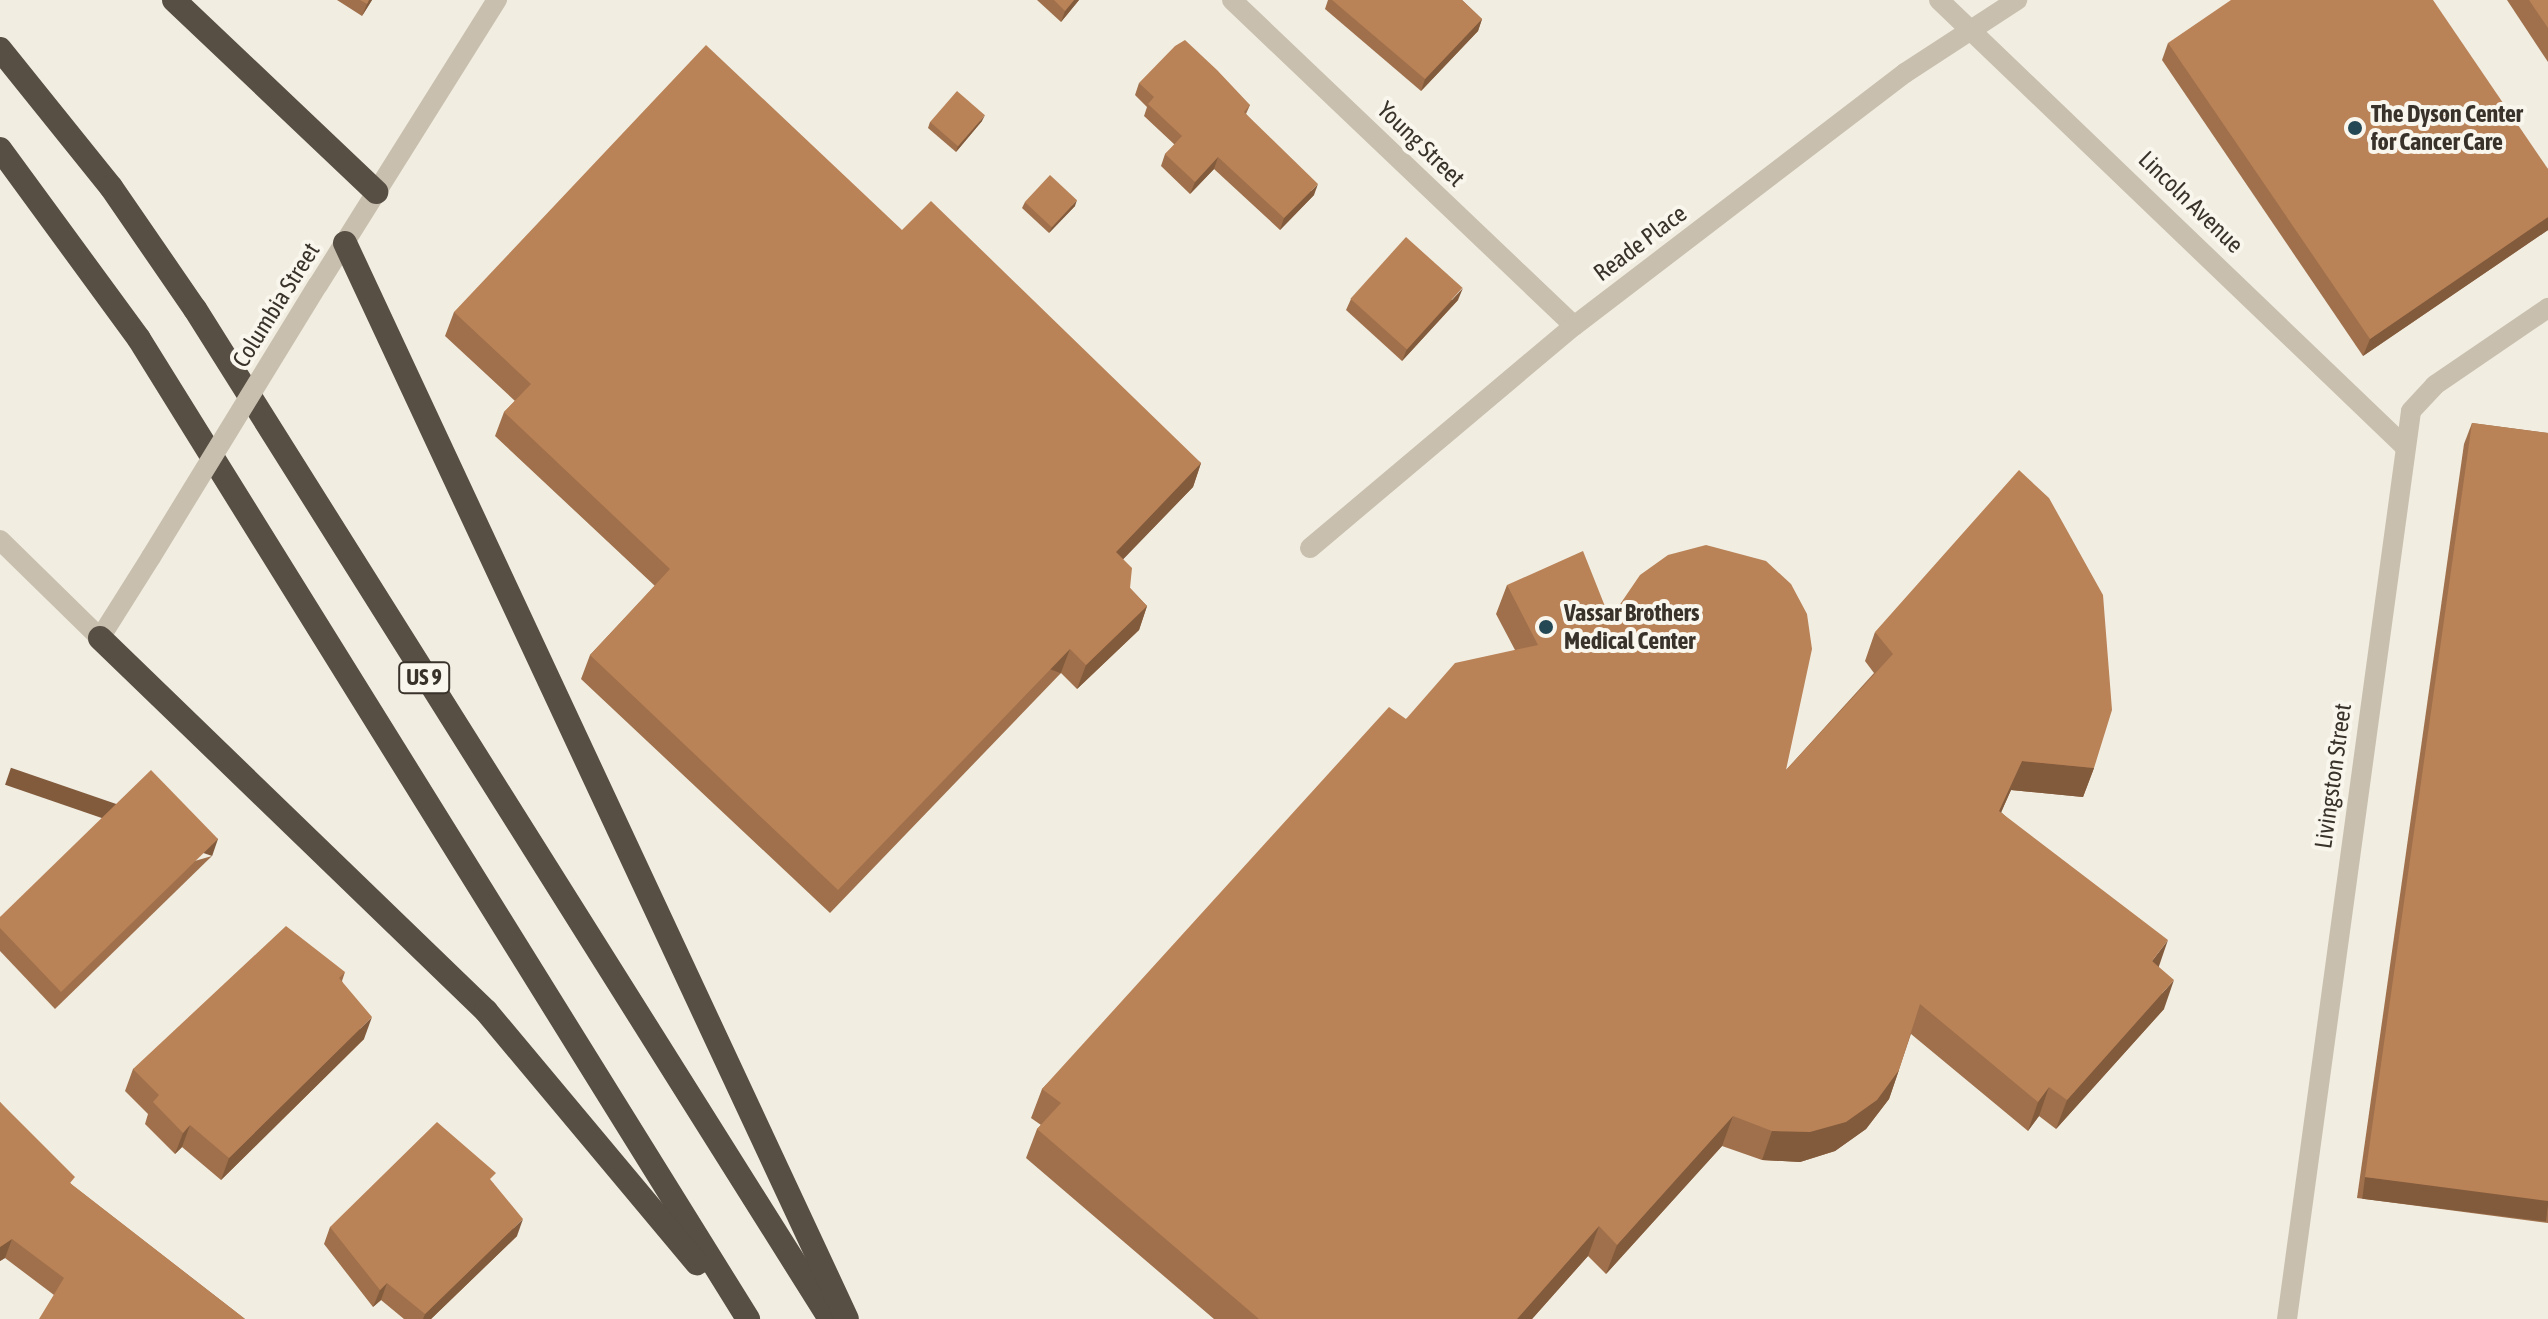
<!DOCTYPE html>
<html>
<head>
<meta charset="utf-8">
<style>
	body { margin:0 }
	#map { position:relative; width:2548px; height:1319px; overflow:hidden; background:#f1ede1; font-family:"Asap Condensed",sans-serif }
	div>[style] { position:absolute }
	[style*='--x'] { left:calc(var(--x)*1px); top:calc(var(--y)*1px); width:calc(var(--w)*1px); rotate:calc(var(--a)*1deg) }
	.street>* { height:20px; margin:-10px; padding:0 10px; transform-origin:10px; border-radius:10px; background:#c8bfae }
	.highway>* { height:24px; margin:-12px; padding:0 12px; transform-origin:12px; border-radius:12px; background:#574e44 }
	.street-bridge>* { height:20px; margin:-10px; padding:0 10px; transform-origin:10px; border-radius:10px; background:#c8bfae }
	.wall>* { inset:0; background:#9f704b }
	.shaded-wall>* { inset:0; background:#825b3d; transform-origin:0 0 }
	.building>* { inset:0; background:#b98257; transform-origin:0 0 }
	.dots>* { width:22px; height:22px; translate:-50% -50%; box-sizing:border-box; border:4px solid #f9f6ed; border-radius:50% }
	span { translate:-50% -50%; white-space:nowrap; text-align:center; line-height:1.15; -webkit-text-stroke:8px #f9f6ed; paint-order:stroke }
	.shield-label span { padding:2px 6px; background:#f9f6ed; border:2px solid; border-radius:6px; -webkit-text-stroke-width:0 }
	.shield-label { font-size:22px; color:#38322b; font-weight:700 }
	.poi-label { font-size:24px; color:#38322b; font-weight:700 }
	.left { translate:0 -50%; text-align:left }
	.street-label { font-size:24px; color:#38322b }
</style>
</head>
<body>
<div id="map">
	<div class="street">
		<div style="--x:1232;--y:0;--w:472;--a:43.6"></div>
		<div style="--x:1939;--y:0;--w:643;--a:43.8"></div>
		<div style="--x:318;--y:285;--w:337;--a:-57.9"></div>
		<div style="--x:0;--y:540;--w:140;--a:44.4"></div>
		<div style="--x:100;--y:638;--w:96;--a:-57.8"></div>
		<div style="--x:1310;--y:548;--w:345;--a:-40.1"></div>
		<div style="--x:1574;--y:326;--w:417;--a:-37.4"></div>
		<div style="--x:1905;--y:73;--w:134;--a:-33.1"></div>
		<div style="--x:2287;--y:1319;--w:916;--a:-82.22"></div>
		<div style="--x:2411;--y:411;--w:35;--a:-47"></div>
		<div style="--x:2435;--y:385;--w:137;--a:-34.3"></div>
	</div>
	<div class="highway">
		<div style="--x:174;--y:0;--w:279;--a:43.5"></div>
		<div style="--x:0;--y:49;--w:177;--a:51.2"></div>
		<div style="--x:111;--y:187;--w:148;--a:55.5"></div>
		<div style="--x:195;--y:309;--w:1193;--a:57.84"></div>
		<div style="--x:0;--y:149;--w:235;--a:53.8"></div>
		<div style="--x:139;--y:339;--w:1154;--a:58.14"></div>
		<div style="--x:345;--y:243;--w:1187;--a:64.99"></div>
		<div style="--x:100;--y:638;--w:537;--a:44.02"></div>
		<div style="--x:486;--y:1011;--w:329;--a:50.1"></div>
	</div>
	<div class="street-bridge">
		<div style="--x:151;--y:557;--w:319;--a:-58.5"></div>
	</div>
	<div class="wall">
		<div style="clip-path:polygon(337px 0,372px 0,362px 16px)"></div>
		<div style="clip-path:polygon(1037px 0,1079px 0,1061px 22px)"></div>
		<div style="clip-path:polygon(1328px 0,1462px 0,1482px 19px,1478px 31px,1421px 91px,1325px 9px)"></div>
		<div style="clip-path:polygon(2507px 0,2548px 0,2548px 62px)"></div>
		<div style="clip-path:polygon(2168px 43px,2548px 169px,2548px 230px,2363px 356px,2162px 60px)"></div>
		<div style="clip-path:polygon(1139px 83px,1250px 105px,1246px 114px,1314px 195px,1280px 230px,1214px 169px,1190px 194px,1161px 166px,1165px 154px,1175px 145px,1144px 116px,1147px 107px,1135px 95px)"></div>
		<div style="clip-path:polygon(982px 121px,956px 152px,928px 128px,930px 122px)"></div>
		<div style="clip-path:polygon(1025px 202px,1075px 206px,1049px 233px,1022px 208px)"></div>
		<div style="clip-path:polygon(902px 230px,1201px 463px,1193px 487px,1123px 559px,1130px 588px,1147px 606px,1139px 630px,1077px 689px,1061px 673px,830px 913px,581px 679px,590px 655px,655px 586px,495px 436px,504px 412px,515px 401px,445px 336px,454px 312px)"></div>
		<div style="clip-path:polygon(1351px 299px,1458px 300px,1402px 361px,1346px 310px)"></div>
		<div style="clip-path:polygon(2472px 423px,2548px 433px,2548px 1223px,2357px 1198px,2464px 444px)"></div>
		<div style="clip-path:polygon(1507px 585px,1610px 619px,1786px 770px,1874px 673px,1865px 661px,1875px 632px,2094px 768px,2083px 797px,2011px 790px,2001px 812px,2159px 967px,2164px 1009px,2056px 1129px,2039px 1116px,2028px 1131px,1911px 1034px,1889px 1099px,1866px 1129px,1835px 1151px,1800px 1162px,1762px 1160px,1722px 1146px,1606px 1274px,1588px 1256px,1532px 1319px,1214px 1319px,1026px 1158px,1037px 1129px,1041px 1125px,1031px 1118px,1042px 1089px,1406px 719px,1515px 650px,1496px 614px)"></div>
		<div style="clip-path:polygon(212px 856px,55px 1009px,0 951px,0 917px)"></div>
		<div style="clip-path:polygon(345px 972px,342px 981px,364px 1039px,221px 1180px,182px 1147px,175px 1154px,145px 1124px,148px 1114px,125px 1091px,133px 1069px)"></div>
		<div style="clip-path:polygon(0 1102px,72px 1185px,245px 1319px,54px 1295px,5px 1258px,0 1261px)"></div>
		<div style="clip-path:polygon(493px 1183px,517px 1236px,431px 1319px,404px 1319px,381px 1300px,373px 1307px,324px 1244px,330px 1227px)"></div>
	</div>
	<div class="shaded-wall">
		<div style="clip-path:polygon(369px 0,372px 0,362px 16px,367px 4px)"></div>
		<div style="clip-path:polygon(1074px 0,1079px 0,1061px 22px,1065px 11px)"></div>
		<div style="clip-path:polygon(1482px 19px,1478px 31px,1421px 91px,1425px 79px)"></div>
		<div style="clip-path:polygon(985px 115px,982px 121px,956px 152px,958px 146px)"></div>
		<div style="clip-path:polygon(1218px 157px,1214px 169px,1190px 194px,1195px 182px)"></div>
		<div style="clip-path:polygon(1318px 184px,1314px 195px,1280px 230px,1284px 218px)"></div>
		<div style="clip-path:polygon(1077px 200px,1075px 206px,1049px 233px,1052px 227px)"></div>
		<div style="clip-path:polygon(2548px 217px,2548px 230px,2363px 356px,2370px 339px)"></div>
		<div style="clip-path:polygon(1463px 288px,1458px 300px,1402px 361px,1407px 349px)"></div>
		<div style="clip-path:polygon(1201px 463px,1193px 487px,1107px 576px,1116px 552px)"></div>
		<div style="clip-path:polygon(1147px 606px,1139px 630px,1077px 689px,1086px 665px)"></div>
		<div style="left:1070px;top:649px;width:26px;height:335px;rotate:111deg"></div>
		<div style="clip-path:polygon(2022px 761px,2094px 768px,2083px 797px,2011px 790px,1989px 840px,1999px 811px)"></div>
		<div style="left:218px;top:839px;width:18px;height:219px;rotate:109deg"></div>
		<div style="clip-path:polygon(2168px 940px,2158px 969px,2152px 961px)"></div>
		<div style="clip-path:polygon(2174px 980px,2164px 1009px,2056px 1129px,2067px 1100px)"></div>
		<div style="clip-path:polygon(372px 1017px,364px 1039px,221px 1180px,229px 1158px)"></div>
		<div style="clip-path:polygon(1899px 1070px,1889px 1099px,1866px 1129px,1835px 1151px,1800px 1162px,1762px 1160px,1772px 1131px)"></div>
		<div style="clip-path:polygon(2049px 1087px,2039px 1116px,2028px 1131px,2038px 1102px)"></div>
		<div style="clip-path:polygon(1733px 1116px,1722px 1146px,1606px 1274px,1617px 1245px)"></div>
		<div style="clip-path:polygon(190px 1125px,182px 1147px,175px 1154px,183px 1133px)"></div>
		<div style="left:2365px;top:1177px;width:185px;height:22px;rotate:7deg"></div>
		<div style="clip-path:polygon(523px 1219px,517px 1236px,431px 1319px,423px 1319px,425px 1314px)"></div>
		<div style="clip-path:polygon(1599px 1226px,1588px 1256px,1532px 1319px,1517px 1319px)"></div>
		<div style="clip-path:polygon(12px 1239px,5px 1258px,0 1261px,0 1247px)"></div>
		<div style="clip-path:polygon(387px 1283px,381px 1300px,373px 1307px,380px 1290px)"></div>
	</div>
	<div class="building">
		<div style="clip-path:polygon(360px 0,369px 0,367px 4px)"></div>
		<div style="clip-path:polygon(1054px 0,1074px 0,1065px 11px)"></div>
		<div style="clip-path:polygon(1332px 0,1462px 0,1482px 19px,1425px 79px)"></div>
		<div style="clip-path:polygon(2231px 0,2433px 0,2548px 169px,2548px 217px,2370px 339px,2168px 43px)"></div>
		<div style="clip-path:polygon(2529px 0,2548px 0,2548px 28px)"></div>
		<div style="clip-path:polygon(1185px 40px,1217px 70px,1250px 105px,1244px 112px,1318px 184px,1284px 218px,1218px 157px,1195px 182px,1165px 154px,1182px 136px,1148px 104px,1154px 97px,1139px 83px,1175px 46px)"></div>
		<div style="clip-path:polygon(706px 45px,902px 230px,931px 201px,1201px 463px,1116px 552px,1132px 568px,1130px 588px,1147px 606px,1086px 665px,1070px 649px,838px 890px,590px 655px,670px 569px,504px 412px,531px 384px,454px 312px)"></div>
		<div style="left:957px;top:91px;width:37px;height:41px;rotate:41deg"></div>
		<div style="left:1050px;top:175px;width:37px;height:37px;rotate:43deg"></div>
		<div style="left:1406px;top:237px;width:76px;height:83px;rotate:42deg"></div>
		<div style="clip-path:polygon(2472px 423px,2548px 433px,2548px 1201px,2365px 1177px)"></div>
		<div style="clip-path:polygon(2019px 470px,2049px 498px,2103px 595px,2112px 710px,2094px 768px,2022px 761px,1999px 811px,2168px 940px,2152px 961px,2174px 980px,2067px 1100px,2049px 1087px,2038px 1102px,1920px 1004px,1899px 1070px,1877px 1100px,1846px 1122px,1810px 1132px,1772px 1131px,1733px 1116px,1617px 1245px,1599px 1226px,1517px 1319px,1259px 1319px,1037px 1129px,1061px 1103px,1042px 1089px,1389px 707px,1406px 719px,1455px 663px,1538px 645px,1507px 585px,1583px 551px,1610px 619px,1640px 575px,1668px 555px,1706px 545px,1766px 561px,1791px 584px,1807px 614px,1812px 649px,1786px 770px,1893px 654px,1875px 632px)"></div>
		<div style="clip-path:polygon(151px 770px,218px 839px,61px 992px,0 928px,0 917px)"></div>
		<div style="clip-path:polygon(286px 926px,345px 972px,339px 978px,372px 1017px,229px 1158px,190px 1125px,183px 1133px,153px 1102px,159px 1095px,133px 1069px)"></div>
		<div style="clip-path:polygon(0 1102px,75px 1177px,70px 1183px,245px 1319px,39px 1319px,64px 1278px,12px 1239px,0 1247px)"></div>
		<div style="clip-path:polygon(437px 1122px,496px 1173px,490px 1179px,523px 1219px,425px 1314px,387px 1283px,380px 1290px,330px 1227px)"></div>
	</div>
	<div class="dots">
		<div style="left:2355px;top:128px;background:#254855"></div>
		<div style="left:1546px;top:627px;background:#254855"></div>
	</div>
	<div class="shield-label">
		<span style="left:424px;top:678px">US 9</span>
	</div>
	<div class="poi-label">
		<span class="left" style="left:2371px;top:128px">The Dyson Center<br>for Cancer Care</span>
		<span class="left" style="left:1564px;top:627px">Vassar Brothers<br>Medical Center</span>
	</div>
	<div class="street-label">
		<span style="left:1421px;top:144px;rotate:44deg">Young Street</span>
		<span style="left:2191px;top:202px;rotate:44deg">Lincoln Avenue</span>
		<span style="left:1640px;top:243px;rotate:-37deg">Reade Place</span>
		<span style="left:276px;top:305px;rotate:-58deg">Columbia Street</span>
		<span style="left:2333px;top:776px;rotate:-82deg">Livingston Street</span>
	</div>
</div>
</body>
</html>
